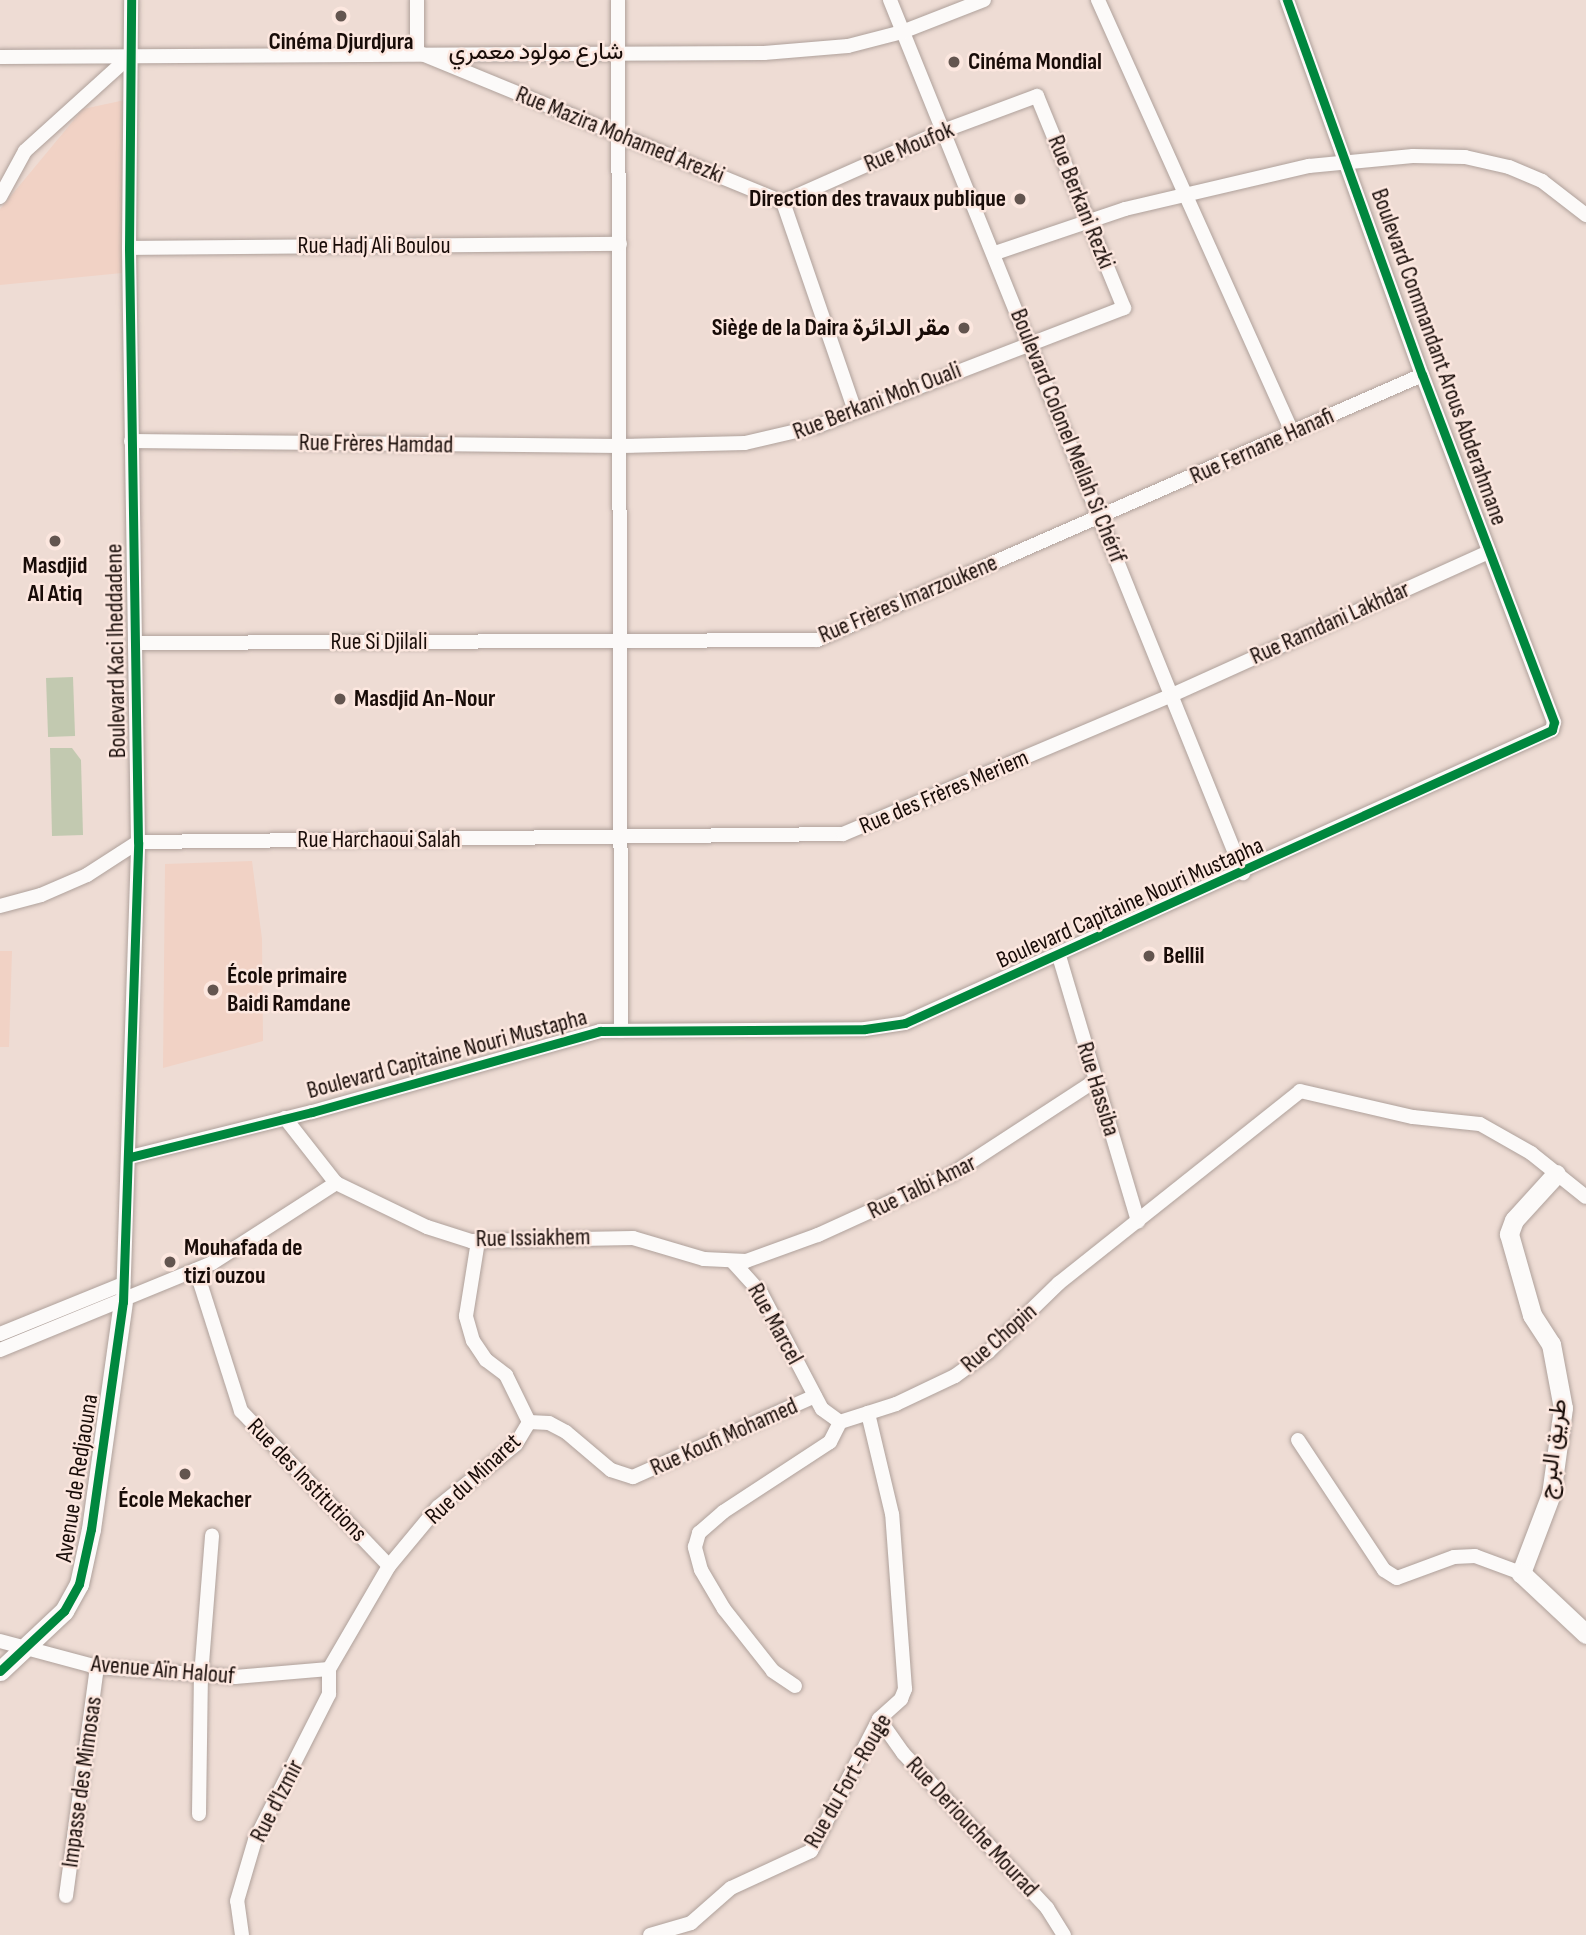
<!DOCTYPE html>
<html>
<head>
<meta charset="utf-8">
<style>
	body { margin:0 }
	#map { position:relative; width:1586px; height:1935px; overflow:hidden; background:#eedcd4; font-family:"Sofia Sans Condensed",Vazirmatn,sans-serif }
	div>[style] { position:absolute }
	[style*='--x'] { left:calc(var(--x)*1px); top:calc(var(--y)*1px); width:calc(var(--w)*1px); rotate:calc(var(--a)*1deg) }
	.built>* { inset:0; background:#f1d2c5 }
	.green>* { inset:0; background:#c2c9b0; transform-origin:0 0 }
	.roads { filter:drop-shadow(0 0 2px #afa19b) drop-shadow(0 0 2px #afa19b) }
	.street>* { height:14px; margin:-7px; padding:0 7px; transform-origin:7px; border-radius:7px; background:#fcfaf9 }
	.secondary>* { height:19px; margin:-9.5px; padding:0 9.5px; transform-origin:9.5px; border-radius:9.5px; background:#fcfaf9 }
	.cycleway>* { height:9px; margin:-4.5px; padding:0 4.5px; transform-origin:4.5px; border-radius:4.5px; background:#00873e }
	.dots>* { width:19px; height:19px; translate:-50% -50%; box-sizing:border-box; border:4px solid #fce7df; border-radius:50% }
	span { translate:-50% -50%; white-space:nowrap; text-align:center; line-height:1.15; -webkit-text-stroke:5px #fce7df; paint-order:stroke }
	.poi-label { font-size:24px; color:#180c08; font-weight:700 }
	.left { translate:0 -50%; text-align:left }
	.right { translate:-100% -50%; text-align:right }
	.street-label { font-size:24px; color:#180c08 }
</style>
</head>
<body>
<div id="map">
	<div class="built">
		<div style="clip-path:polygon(125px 100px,122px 273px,0 285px,0 209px,83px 109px)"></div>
		<div style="clip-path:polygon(252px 861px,262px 939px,263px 1041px,163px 1068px,165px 864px)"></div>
		<div style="clip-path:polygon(0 951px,12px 951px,9px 1047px,0 1047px)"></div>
	</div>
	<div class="green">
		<div style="left:73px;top:677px;width:59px;height:27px;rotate:88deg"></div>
		<div style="clip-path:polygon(50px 748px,72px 748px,81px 760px,83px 835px,52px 836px)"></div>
	</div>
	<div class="roads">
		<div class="street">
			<div style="--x:417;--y:0;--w:52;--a:90"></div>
			<div style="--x:417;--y:52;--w:396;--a:22.3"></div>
			<div style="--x:618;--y:0;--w:1031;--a:89.83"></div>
			<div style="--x:890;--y:0;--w:942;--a:67.98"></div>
			<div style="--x:1098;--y:0;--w:474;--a:65.8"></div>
			<div style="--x:0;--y:57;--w:764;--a:-0.3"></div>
			<div style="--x:764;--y:53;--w:84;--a:-4.8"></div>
			<div style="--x:848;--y:46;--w:56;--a:-14.5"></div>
			<div style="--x:902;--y:32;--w:88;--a:-21.3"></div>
			<div style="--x:0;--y:197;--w:52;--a:-61.5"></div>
			<div style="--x:25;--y:151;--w:142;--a:-42.1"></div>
			<div style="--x:783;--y:202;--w:221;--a:71"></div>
			<div style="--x:129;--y:248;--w:491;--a:-0.5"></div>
			<div style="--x:995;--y:253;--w:137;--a:-18.7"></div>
			<div style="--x:1125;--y:209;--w:189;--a:-13.2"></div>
			<div style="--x:1309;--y:166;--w:104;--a:-5.5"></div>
			<div style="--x:1413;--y:156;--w:52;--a:1.1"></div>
			<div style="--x:1465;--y:157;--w:45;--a:12.8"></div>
			<div style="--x:1509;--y:167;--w:36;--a:23"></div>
			<div style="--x:1542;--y:181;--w:56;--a:37.7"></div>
			<div style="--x:131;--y:441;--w:489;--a:0.6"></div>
			<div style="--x:620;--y:446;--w:125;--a:-1.4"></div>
			<div style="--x:745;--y:443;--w:75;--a:-13.1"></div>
			<div style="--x:818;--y:426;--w:328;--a:-21.1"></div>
			<div style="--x:1124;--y:308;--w:229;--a:-112.3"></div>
			<div style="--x:1037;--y:96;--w:100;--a:159.6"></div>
			<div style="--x:943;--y:131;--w:175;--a:156.1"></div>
			<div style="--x:136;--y:643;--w:681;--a:-0.25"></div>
			<div style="--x:817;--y:640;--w:660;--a:-23.65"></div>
			<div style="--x:0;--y:906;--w:42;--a:-15"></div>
			<div style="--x:41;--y:895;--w:50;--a:-23.5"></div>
			<div style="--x:87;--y:875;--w:61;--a:-32.9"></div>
			<div style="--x:138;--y:842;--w:705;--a:-0.65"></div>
			<div style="--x:843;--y:834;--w:357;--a:-22.9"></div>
			<div style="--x:1172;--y:695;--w:348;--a:-24.3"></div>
			<div style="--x:1059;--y:956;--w:277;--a:73.4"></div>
			<div style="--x:285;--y:1118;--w:83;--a:51.9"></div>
			<div style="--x:130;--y:1157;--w:187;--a:-13.9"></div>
			<div style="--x:312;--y:1112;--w:299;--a:-15.7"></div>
			<div style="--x:600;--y:1031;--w:265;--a:-0.4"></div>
			<div style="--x:865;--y:1029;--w:40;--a:-8.5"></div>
			<div style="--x:905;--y:1023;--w:710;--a:-24.36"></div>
			<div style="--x:1552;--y:730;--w:8;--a:-76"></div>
			<div style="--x:1554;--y:722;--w:371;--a:-110.8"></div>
			<div style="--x:1422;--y:375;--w:399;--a:-109.8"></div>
			<div style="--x:733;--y:1262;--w:42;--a:47.9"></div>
			<div style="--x:761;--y:1293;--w:131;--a:62.3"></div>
			<div style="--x:822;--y:1409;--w:22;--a:36"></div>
			<div style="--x:196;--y:1270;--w:148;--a:72.3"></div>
			<div style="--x:241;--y:1411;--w:214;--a:46.3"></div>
			<div style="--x:123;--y:1302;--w:460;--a:-88.1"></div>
			<div style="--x:138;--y:842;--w:594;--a:-90.87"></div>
			<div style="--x:129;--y:248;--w:248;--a:-89.5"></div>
			<div style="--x:0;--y:1334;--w:133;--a:-22.1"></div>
			<div style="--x:0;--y:1350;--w:229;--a:-22.3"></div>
			<div style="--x:212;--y:1263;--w:148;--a:-32.8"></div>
			<div style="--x:336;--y:1183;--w:101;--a:25.8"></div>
			<div style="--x:427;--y:1227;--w:46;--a:17.7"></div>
			<div style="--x:471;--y:1241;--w:162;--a:-1.1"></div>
			<div style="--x:633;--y:1238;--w:74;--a:16.5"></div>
			<div style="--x:704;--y:1259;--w:42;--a:2.7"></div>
			<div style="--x:746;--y:1261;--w:77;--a:-19.9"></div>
			<div style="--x:818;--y:1235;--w:147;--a:-24.5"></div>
			<div style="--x:952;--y:1174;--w:172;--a:-33.1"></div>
			<div style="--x:529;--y:1422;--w:20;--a:3"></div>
			<div style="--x:549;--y:1423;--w:19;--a:28"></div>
			<div style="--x:566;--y:1432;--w:59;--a:40.2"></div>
			<div style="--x:611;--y:1470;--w:23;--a:18"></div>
			<div style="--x:633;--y:1477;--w:199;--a:-24"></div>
			<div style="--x:840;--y:1422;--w:59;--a:-17.8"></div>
			<div style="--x:896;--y:1404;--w:65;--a:-25.4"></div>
			<div style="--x:955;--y:1376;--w:41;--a:-36"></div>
			<div style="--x:988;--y:1352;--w:99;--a:-44.2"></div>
			<div style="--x:1059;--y:1283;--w:308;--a:-38.5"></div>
			<div style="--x:1300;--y:1091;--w:116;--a:13"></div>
			<div style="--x:1413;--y:1117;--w:67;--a:6"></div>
			<div style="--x:1480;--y:1124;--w:59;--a:29.6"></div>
			<div style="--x:1531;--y:1153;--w:70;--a:38.7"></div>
			<div style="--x:1298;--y:1440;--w:156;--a:56.5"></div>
			<div style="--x:1384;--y:1570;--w:15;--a:32"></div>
			<div style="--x:1397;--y:1578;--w:61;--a:-20.2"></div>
			<div style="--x:1454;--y:1557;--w:21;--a:-3"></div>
			<div style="--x:1475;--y:1556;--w:49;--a:20.3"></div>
			<div style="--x:0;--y:1641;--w:100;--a:15"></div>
			<div style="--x:97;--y:1667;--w:138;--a:4.1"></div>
			<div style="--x:235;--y:1677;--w:94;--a:-4.9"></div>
			<div style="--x:329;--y:1669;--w:119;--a:-59.8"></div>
			<div style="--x:389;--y:1566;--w:77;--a:-50.3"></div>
			<div style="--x:438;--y:1507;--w:100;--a:-38.9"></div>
			<div style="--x:516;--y:1444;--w:26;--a:-59"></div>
			<div style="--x:529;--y:1422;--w:52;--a:-116.1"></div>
			<div style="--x:506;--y:1375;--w:25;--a:-143"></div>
			<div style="--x:486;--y:1360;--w:23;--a:-124"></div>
			<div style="--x:473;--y:1341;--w:26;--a:-106"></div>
			<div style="--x:466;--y:1316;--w:76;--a:-80.9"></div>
			<div style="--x:795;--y:1686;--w:27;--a:-146"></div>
			<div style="--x:773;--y:1671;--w:79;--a:-128.3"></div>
			<div style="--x:724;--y:1609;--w:45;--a:-120.5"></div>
			<div style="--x:701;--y:1570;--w:24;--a:-105"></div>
			<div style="--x:695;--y:1547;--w:15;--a:-74"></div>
			<div style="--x:699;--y:1533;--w:32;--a:-41"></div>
			<div style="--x:723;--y:1512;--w:128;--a:-33.2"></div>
			<div style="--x:830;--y:1442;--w:22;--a:-63"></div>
			<div style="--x:879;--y:1719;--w:42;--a:54.8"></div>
			<div style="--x:903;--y:1753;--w:212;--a:47.1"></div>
			<div style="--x:1047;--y:1908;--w:32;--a:58"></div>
			<div style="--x:199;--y:1814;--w:138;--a:-89.2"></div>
			<div style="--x:201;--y:1676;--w:141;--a:-85.5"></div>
			<div style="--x:66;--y:1896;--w:231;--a:-82.3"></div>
			<div style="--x:242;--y:1935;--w:34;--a:-98"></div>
			<div style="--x:237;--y:1901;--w:64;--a:-73.6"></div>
			<div style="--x:255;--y:1840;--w:164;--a:-63.1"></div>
			<div style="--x:329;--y:1694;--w:25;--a:-90"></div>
			<div style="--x:650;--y:1935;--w:43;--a:-16.3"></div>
			<div style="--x:691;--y:1923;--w:53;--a:-41.2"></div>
			<div style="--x:731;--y:1888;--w:88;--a:-24.8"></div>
			<div style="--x:811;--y:1851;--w:148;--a:-62.7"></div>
			<div style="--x:879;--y:1719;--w:30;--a:-42"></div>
			<div style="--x:901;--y:1699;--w:11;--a:-68"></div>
			<div style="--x:905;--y:1689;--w:175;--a:-94.2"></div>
			<div style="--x:892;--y:1514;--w:104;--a:-103.4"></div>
		</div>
		<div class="secondary">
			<div style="--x:1556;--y:1174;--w:62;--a:132.4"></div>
			<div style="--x:1514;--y:1220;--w:15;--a:110"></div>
			<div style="--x:1509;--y:1234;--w:84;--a:74.1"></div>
			<div style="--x:1532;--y:1315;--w:35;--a:57"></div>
			<div style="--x:1551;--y:1344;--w:65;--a:79.4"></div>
			<div style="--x:1563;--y:1408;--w:87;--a:97.9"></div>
			<div style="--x:1551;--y:1494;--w:85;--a:110.8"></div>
			<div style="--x:1521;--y:1573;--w:89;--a:43.2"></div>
			<div style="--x:0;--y:1671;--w:88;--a:-43.2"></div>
			<div style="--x:64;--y:1611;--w:31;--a:-61"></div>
			<div style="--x:79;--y:1584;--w:56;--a:-77.7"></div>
			<div style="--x:91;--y:1529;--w:229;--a:-82"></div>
		</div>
	</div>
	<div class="cycleway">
		<div style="--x:130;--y:1157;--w:187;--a:-13.9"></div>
		<div style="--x:312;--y:1112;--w:299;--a:-15.7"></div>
		<div style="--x:600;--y:1031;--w:265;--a:-0.4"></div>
		<div style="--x:865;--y:1029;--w:40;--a:-8.5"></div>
		<div style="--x:905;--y:1023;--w:710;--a:-24.36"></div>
		<div style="--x:1552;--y:730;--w:8;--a:-76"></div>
		<div style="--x:1554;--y:722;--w:371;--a:-110.8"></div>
		<div style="--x:1422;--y:375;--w:399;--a:-109.8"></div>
		<div style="--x:0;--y:1671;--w:88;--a:-43.2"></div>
		<div style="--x:64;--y:1611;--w:31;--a:-61"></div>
		<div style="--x:79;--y:1584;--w:56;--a:-77.7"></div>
		<div style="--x:91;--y:1529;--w:229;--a:-82"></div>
		<div style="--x:123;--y:1302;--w:460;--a:-88.1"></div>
		<div style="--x:138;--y:842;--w:594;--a:-90.87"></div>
		<div style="--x:129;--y:248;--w:248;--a:-89.5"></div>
	</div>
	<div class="dots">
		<div style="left:341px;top:16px;background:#63554f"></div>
		<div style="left:954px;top:62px;background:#63554f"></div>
		<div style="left:1020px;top:199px;background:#63554f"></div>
		<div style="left:964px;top:328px;background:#63554f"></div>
		<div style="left:55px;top:541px;background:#63554f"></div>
		<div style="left:340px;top:699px;background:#63554f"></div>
		<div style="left:1149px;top:956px;background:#63554f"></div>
		<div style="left:213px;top:990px;background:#63554f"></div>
		<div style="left:170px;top:1262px;background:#63554f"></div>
		<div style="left:185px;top:1474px;background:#63554f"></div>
	</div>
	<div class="poi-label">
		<span style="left:341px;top:42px">Cinéma Djurdjura</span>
		<span class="left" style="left:968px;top:62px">Cinéma Mondial</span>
		<span class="right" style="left:1006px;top:199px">Direction des travaux publique</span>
		<span class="right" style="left:950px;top:328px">Siège de la Daira مقر الدائرة</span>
		<span style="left:55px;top:580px">Masdjid<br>Al Atiq</span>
		<span class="left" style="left:354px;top:699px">Masdjid An-Nour</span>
		<span class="left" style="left:1163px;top:956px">Bellil</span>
		<span class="left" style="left:227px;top:990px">École primaire<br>Baidi Ramdane</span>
		<span class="left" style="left:184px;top:1262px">Mouhafada de<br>tizi ouzou</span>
		<span style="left:185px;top:1500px">École Mekacher</span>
	</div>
	<div class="street-label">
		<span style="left:536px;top:52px">شارع مولود معمري</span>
		<span style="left:620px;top:135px;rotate:22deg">Rue Mazira Mohamed Arezki</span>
		<span style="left:909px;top:147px;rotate:-23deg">Rue Moufok</span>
		<span style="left:1081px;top:202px;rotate:68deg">Rue Berkani Rezki</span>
		<span style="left:374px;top:246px">Rue Hadj Ali Boulou</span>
		<span style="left:1439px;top:357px;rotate:70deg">Boulevard Commandant Arous Abderahmane</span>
		<span style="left:877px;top:401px;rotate:-21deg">Rue Berkani Moh Ouali</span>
		<span style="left:1068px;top:436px;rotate:68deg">Boulevard Colonel Mellah Si Chérif</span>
		<span style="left:376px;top:444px;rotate:1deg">Rue Frères Hamdad</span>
		<span style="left:1262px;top:446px;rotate:-24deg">Rue Fernane Hanafi</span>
		<span style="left:908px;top:599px;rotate:-23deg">Rue Frères Imarzoukene</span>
		<span style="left:1330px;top:623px;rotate:-24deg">Rue Ramdani Lakhdar</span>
		<span style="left:379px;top:642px">Rue Si Djilali</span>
		<span style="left:116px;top:651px;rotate:-91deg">Boulevard Kaci Iheddadene</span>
		<span style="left:944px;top:792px;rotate:-23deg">Rue des Frères Meriem</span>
		<span style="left:379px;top:840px">Rue Harchaoui Salah</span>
		<span style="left:1130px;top:903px;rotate:-24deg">Boulevard Capitaine Nouri Mustapha</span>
		<span style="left:447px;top:1054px;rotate:-15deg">Boulevard Capitaine Nouri Mustapha</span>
		<span style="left:1098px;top:1089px;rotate:73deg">Rue Hassiba</span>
		<span style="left:922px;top:1187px;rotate:-26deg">Rue Talbi Amar</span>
		<span style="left:533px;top:1238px;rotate:-1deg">Rue Issiakhem</span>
		<span style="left:775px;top:1324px;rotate:61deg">Rue Marcel</span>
		<span style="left:999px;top:1338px;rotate:-41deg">Rue Chopin</span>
		<span style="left:724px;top:1437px;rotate:-24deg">Rue Koufi Mohamed</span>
		<span style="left:1553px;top:1449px;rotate:-83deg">طريق البرج</span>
		<span style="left:77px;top:1478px;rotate:-81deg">Avenue de Redjaouna</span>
		<span style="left:473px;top:1479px;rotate:-43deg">Rue du Minaret</span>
		<span style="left:307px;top:1480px;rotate:46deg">Rue des Institutions</span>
		<span style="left:163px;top:1670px;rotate:5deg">Avenue Aïn Halouf</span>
		<span style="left:848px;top:1781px;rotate:-60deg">Rue du Fort-Rouge</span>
		<span style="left:82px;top:1782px;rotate:-82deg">Impasse des Mimosas</span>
		<span style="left:277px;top:1801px;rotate:-63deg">Rue d'Izmir</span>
		<span style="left:972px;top:1827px;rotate:47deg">Rue Deriouche Mourad</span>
	</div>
</div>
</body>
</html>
